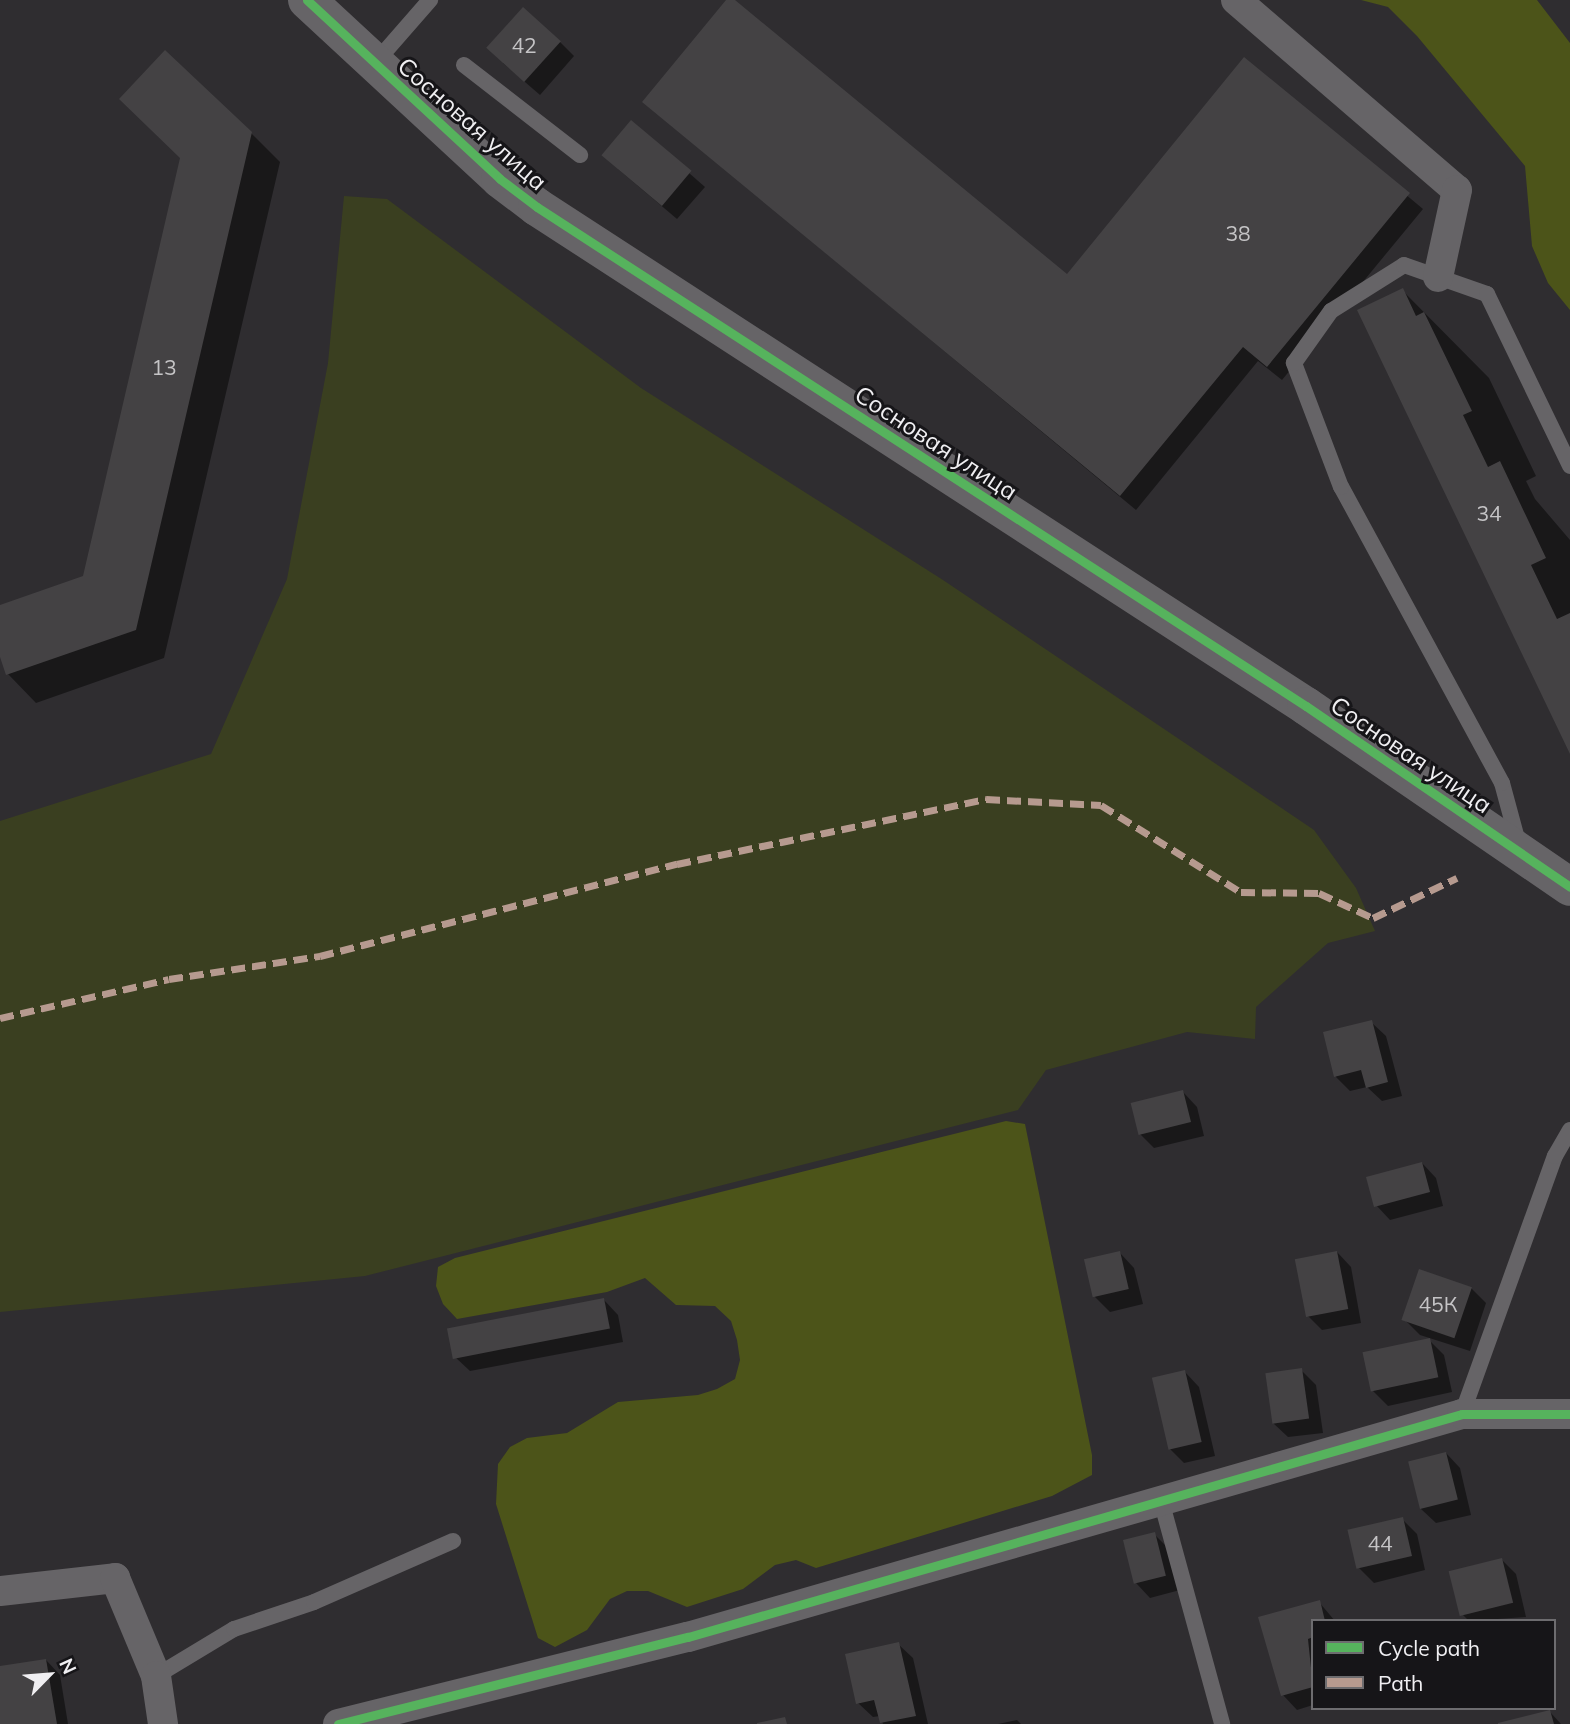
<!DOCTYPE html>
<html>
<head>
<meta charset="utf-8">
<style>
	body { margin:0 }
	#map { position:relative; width:1570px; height:1724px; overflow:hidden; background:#2f2d30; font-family:Mulish,sans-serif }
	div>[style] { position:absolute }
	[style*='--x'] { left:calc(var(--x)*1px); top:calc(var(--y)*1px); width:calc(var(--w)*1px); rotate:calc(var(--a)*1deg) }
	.green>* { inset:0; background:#3a3f20 }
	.forest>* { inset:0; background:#4c5419 }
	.shadow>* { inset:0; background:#0007 }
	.building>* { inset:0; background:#444244; transform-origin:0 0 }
	.service>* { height:16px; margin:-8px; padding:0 8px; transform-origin:8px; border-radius:8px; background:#666467 }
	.minor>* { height:30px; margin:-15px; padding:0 15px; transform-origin:15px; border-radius:15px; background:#666467 }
	.tertiary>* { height:38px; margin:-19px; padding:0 19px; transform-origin:19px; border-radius:19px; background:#666467 }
	.quiet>* { height:7px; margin-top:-3.5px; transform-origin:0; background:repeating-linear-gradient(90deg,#b69a8f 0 14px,transparent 0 21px) }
	.cycleway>* { height:9px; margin:-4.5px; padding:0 4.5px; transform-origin:4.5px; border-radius:4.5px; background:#56b35d }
	span { translate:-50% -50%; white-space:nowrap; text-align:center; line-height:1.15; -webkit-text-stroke:6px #161518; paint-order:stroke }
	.number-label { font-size:21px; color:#c5c4c6 }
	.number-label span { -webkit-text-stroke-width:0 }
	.street-label { font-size:24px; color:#f0eff2 }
	.legend { position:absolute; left:1311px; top:1619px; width:245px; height:91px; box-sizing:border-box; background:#161518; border:2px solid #6d6c6f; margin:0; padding:9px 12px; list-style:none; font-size:21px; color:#f0eff2 }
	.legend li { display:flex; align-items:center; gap:14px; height:35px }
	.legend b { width:35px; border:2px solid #6d6c6f }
	.north { position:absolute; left:14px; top:1640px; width:70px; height:70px; -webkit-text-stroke:5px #161518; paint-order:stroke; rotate:65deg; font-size:19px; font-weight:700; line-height:28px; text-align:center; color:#f0eff2 }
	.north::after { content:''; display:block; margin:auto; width:24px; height:32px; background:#f0eff2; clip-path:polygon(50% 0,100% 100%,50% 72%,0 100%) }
</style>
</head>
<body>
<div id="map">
	<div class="green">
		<div style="clip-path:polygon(344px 196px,387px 199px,641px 388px,943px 580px,1314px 830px,1356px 888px,1375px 931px,1328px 943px,1256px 1007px,1255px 1039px,1187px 1032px,1046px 1070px,1018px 1110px,365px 1276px,0 1312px,0 821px,211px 754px,287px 579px,328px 363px)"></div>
	</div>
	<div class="forest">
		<div style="clip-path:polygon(1361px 0,1537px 0,1570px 43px,1570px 310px,1548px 283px,1532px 246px,1525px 166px,1417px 36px,1388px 7px)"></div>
		<div style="clip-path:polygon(1006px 1121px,1025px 1124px,1092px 1455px,1092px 1475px,1052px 1496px,816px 1568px,796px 1560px,775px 1565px,743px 1589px,687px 1607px,648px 1591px,627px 1591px,610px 1599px,587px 1630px,555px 1647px,538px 1638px,496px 1504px,498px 1464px,510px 1447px,527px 1438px,567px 1433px,618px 1402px,698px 1395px,717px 1389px,735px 1379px,740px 1360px,737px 1340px,731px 1321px,715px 1306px,676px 1305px,645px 1278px,607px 1292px,457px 1319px,443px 1304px,436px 1286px,438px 1267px,455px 1258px)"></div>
	</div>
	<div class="shadow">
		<div style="clip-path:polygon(728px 0,1067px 276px,1245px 60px,1423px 209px,1282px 380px,1258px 361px,1136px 510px,644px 102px)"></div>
		<div style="clip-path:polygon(560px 42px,574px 56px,540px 95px,503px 63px)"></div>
		<div style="clip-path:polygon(631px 122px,705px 187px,677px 219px,618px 169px)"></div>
		<div style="clip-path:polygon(251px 133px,280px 162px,164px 658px,36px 703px,8px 674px,0 652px,0 607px,84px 577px)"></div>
		<div style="clip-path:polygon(1402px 290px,1489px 378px,1536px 476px,1526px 481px,1535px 499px,1570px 540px,1570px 750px)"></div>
		<div style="clip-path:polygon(1371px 1022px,1386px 1036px,1402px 1096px,1382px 1101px,1367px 1087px,1350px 1091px,1336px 1077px,1325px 1034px)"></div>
		<div style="clip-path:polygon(1183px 1092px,1197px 1107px,1204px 1136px,1154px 1148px,1140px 1134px)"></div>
		<div style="clip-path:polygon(1422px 1163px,1436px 1178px,1443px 1206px,1390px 1220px,1376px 1205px)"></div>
		<div style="clip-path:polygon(1337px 1252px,1351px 1267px,1361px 1323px,1322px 1330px,1307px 1315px)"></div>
		<div style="clip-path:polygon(1120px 1253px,1134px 1268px,1143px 1304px,1110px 1312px,1095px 1297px)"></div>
		<div style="clip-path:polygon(1471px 1288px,1486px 1303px,1470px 1351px,1420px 1335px,1405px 1320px)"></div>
		<div style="clip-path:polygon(604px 1300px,618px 1315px,623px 1342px,470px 1371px,455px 1357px)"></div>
		<div style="clip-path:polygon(1429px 1340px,1444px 1355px,1452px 1392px,1388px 1406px,1373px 1391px)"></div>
		<div style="clip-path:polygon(1301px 1370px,1316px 1385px,1323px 1433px,1288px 1437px,1273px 1423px)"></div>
		<div style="clip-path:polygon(1185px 1372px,1199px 1387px,1215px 1456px,1184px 1463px,1169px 1448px)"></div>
		<div style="clip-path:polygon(1446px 1453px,1460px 1468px,1471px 1515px,1436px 1523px,1421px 1509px,1410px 1462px)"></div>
		<div style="clip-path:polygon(1402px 1519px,1417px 1534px,1425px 1570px,1374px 1583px,1359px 1568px)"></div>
		<div style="clip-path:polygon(1154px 1534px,1169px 1549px,1180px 1590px,1150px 1598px,1136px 1583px)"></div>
		<div style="clip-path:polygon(1502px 1560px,1516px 1574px,1526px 1617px,1469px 1621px,1462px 1614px)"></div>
		<div style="clip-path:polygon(1319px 1602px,1335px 1621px,1313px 1621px,1313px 1705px,1297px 1710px,1283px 1695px)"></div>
		<div style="clip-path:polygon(898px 1644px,913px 1658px,928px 1724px,883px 1724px,880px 1716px,873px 1717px,858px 1703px)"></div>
		<div style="clip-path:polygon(46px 1660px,60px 1675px,68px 1724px,0 1724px,0 1668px)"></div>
		<div style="clip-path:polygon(1550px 1712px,1561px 1724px,1501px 1724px)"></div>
		<div style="clip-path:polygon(1017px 1720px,1021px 1724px,998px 1724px)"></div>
	</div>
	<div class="building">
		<div style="clip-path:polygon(726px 0,735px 0,1067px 274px,1244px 57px,1410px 193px,1267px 367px,1243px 347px,1120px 496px,642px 102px)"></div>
		<div style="left:523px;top:7px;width:51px;height:55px;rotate:42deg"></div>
		<div style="clip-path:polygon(165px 50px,252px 132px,136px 630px,6px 675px,0 657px,0 605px,83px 576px,180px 158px,119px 99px)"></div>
		<div style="left:631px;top:120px;width:79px;height:46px;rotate:40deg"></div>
		<div style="clip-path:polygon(1403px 288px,1416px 316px,1424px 312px,1472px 411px,1463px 415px,1488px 467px,1500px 461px,1546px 558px,1531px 565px,1557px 619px,1570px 613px,1570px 754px,1357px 310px)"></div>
		<div style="clip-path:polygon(1372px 1020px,1388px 1082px,1366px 1088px,1361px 1070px,1334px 1077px,1323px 1032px)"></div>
		<div style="left:1183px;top:1090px;width:33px;height:54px;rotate:76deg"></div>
		<div style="left:1422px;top:1162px;width:31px;height:58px;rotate:75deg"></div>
		<div style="left:1120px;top:1251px;width:39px;height:37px;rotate:77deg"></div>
		<div style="left:1337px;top:1251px;width:59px;height:43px;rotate:79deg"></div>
		<div style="left:1419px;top:1269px;width:56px;height:54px;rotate:19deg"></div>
		<div style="left:604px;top:1298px;width:31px;height:160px;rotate:79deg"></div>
		<div style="left:1430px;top:1338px;width:40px;height:69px;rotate:78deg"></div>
		<div style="left:1302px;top:1368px;width:51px;height:37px;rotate:82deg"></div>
		<div style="left:1185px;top:1370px;width:74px;height:34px;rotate:77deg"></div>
		<div style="left:1446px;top:1452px;width:49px;height:39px;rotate:76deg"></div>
		<div style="left:1403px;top:1517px;width:40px;height:57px;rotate:77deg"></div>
		<div style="left:1155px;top:1532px;width:45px;height:33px;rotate:76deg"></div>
		<div style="left:1502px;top:1558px;width:46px;height:55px;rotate:76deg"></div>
		<div style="clip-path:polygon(1320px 1600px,1325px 1621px,1313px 1621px,1313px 1637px,1308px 1639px,1313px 1687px,1281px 1696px,1258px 1617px)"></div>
		<div style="clip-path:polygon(899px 1642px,916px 1716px,880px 1723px,874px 1700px,856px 1704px,845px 1654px)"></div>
		<div style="clip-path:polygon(46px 1659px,57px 1724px,0 1724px,0 1666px)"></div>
		<div style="clip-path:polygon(1550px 1710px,1554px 1724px,1498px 1724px,1498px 1723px)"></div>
		<div style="clip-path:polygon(785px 1717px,787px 1724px,757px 1724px,757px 1723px)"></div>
	</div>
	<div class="service">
		<div style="--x:375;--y:63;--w:84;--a:-48.9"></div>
		<div style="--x:464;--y:65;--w:147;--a:37.8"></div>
		<div style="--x:1519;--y:846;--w:65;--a:-105.1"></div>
		<div style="--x:1502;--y:783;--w:337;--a:-118.5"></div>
		<div style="--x:1341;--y:487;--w:133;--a:-110.8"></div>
		<div style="--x:1294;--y:363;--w:64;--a:-54.6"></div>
		<div style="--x:1331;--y:311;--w:86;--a:-32.2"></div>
		<div style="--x:1404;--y:265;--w:88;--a:19.3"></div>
		<div style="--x:1487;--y:294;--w:191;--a:64.2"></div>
		<div style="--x:1462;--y:1414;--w:274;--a:-70.2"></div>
		<div style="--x:1555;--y:1156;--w:30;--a:-60"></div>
		<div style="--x:1162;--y:1504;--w:228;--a:74.7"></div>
		<div style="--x:156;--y:1676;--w:91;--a:-31.1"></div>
		<div style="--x:234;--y:1629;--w:84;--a:-18.6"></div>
		<div style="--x:314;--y:1602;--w:152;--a:-23.7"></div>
	</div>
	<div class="minor">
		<div style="--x:1236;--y:0;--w:291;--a:40.7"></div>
		<div style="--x:1457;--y:190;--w:89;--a:102.3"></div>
		<div style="--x:0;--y:1591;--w:116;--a:-6.4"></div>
		<div style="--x:115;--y:1578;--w:106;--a:67.3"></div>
		<div style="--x:156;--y:1676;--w:49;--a:81.7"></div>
		<div style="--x:338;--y:1724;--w:361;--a:-14"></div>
		<div style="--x:688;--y:1637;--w:805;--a:-16.07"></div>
		<div style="--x:1462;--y:1414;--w:108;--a:0"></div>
	</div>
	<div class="tertiary">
		<div style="--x:307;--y:0;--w:263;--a:42.8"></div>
		<div style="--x:500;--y:179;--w:46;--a:37.1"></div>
		<div style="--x:537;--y:207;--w:917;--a:32.98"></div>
		<div style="--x:1306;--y:706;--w:320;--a:34.4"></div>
	</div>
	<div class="quiet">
		<div style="--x:0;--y:1018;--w:173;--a:-13"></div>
		<div style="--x:169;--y:979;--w:153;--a:-8.7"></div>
		<div style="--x:320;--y:956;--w:369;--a:-14.5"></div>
		<div style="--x:677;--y:864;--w:316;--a:-11.9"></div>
		<div style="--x:986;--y:799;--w:115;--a:3"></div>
		<div style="--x:1101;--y:805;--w:165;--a:31.9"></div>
		<div style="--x:1241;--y:892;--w:78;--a:0.7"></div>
		<div style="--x:1319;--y:893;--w:60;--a:24.8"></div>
		<div style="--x:1373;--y:918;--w:93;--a:-25.5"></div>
	</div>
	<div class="cycleway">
		<div style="--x:307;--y:0;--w:263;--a:42.8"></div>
		<div style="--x:500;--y:179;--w:46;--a:37.1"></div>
		<div style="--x:537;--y:207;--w:917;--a:32.98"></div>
		<div style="--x:1306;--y:706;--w:320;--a:34.4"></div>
		<div style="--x:338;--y:1724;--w:361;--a:-14"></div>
		<div style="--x:688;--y:1637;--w:805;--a:-16.07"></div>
		<div style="--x:1462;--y:1414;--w:108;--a:0"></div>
	</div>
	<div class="number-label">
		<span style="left:524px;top:45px">42</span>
		<span style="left:1238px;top:233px">38</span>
		<span style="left:164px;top:367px">13</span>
		<span style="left:1489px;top:513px">34</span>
		<span style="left:1438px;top:1304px">45К</span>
		<span style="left:1380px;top:1543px">44</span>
	</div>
	<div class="street-label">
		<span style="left:472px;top:124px;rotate:41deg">Сосновая улица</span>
		<span style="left:936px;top:443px;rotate:33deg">Сосновая улица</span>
		<span style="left:1411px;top:755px;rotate:34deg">Сосновая улица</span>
	</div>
	<ul class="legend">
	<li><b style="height:9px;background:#56b35d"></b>Cycle path</li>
	<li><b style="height:9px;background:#b69a8f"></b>Path</li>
	</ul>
	<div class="north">N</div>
</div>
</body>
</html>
